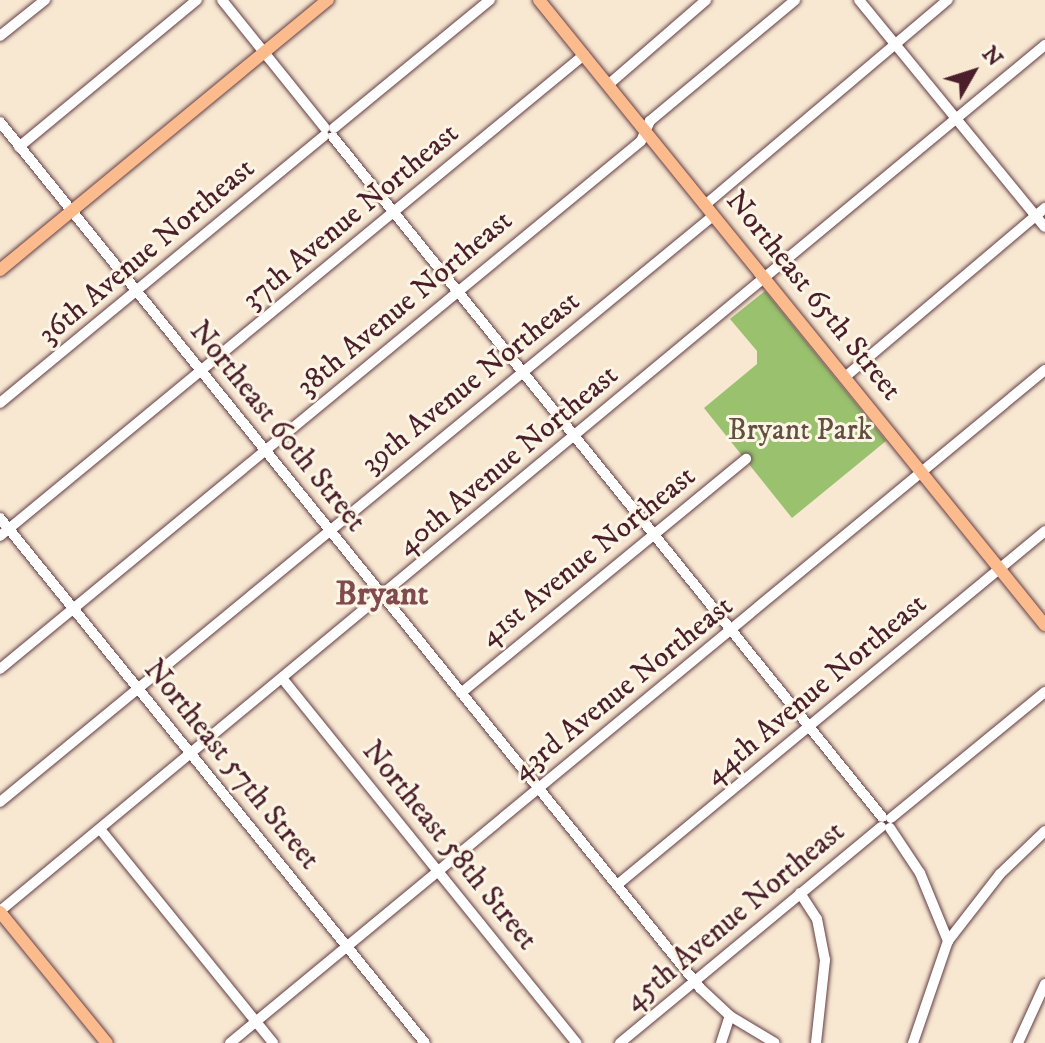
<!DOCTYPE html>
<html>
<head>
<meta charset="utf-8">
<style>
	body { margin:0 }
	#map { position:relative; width:1045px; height:1043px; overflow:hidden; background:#f8e8d2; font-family:"IM FELL DW Pica",serif }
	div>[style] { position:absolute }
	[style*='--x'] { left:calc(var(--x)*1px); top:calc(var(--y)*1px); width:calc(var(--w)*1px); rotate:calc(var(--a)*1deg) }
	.green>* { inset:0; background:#99c16e }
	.roads { filter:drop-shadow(0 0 2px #643d44) drop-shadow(0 0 2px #643d44) }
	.minor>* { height:10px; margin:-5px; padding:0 5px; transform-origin:5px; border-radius:5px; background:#fff }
	.major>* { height:12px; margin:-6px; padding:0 6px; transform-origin:6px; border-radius:6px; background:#fbbb8d }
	span { translate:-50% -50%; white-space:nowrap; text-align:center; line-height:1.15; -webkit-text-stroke:6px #fcf5e5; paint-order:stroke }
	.street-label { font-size:30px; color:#4a1f2b }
	.park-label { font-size:30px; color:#62503f }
	.quarter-label { font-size:34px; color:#804a4e; font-weight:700 }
	.north { position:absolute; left:933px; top:32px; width:80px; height:80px; -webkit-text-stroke:6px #fcf5e5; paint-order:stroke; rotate:51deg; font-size:22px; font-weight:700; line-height:32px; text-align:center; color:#4a1f2b }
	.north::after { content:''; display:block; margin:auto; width:28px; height:36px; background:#4a1f2b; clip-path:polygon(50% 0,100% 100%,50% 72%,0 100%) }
</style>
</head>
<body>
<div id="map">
	<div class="green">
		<div style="clip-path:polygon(765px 291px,886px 441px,792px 518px,704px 408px,757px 364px,757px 351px,730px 319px)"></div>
	</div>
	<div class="roads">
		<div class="minor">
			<div style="--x:222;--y:0;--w:164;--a:51.2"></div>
			<div style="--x:859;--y:0;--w:293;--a:50.7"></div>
			<div style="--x:0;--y:36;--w:58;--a:-38.7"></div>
			<div style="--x:608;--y:85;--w:130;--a:-40.9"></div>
			<div style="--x:0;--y:122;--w:1114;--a:51.05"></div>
			<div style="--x:700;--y:988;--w:41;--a:43"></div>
			<div style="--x:730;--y:1016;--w:52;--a:31"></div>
			<div style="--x:334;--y:128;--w:202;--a:-39.4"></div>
			<div style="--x:333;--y:137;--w:874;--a:51.08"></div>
			<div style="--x:19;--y:147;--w:231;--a:-39.6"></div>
			<div style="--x:705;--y:205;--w:318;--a:-40.2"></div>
			<div style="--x:845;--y:377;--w:262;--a:-40.2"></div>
			<div style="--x:0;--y:403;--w:420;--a:-39.5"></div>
			<div style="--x:0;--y:518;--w:675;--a:51.01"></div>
			<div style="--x:0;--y:536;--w:757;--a:-39.48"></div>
			<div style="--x:0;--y:669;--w:830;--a:-39.48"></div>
			<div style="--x:641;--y:141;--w:22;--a:-66"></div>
			<div style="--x:650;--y:121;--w:189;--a:-39.8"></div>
			<div style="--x:282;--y:678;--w:469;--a:51.1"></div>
			<div style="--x:461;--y:693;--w:369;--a:-39.4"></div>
			<div style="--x:0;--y:802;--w:924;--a:-39.42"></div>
			<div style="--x:891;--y:818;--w:199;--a:-39.3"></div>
			<div style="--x:890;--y:828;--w:54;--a:56.3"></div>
			<div style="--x:920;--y:873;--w:74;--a:67.6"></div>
			<div style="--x:100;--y:829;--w:275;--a:51"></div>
			<div style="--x:617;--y:885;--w:555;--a:-39.59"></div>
			<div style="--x:800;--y:893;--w:31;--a:57"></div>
			<div style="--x:817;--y:919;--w:42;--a:79"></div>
			<div style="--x:825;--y:960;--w:83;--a:96.2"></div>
			<div style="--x:0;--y:911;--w:1357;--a:-39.65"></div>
			<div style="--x:230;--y:1043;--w:1057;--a:-39.55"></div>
			<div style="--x:620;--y:1043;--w:339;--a:-39.6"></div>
			<div style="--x:721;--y:1043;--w:28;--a:-72"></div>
			<div style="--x:913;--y:1043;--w:108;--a:-71.1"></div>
			<div style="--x:948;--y:941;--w:85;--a:-52.2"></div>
			<div style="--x:1000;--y:874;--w:62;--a:-43.7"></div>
			<div style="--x:1018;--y:1043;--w:65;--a:-65.4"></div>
		</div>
		<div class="major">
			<div style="--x:539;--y:0;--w:804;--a:51.01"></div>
			<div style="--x:0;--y:270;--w:425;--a:-39.5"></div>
			<div style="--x:0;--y:912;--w:169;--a:50.8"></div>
		</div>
	</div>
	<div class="street-label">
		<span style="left:351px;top:217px;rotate:-40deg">37th Avenue Northeast</span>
		<span style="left:147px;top:252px;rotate:-40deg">36th Avenue Northeast</span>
		<span style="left:813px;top:296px;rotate:51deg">Northeast 65th Street</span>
		<span style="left:405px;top:304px;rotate:-40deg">38th Avenue Northeast</span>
		<span style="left:471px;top:383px;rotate:-39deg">39th Avenue Northeast</span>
		<span style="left:277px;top:427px;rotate:51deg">Northeast 60th Street</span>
		<span style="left:508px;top:461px;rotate:-40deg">40th Avenue Northeast</span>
		<span style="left:588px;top:557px;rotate:-39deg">41st Avenue Northeast</span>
		<span style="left:623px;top:689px;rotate:-39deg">43rd Avenue Northeast</span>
		<span style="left:816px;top:690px;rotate:-40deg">44th Avenue Northeast</span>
		<span style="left:231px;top:765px;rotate:51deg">Northeast 57th Street</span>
		<span style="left:449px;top:846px;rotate:51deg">Northeast 58th Street</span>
		<span style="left:735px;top:917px;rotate:-40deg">45th Avenue Northeast</span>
	</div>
	<div class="park-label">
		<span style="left:800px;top:431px">Bryant Park</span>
	</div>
	<div class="quarter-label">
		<span style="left:382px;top:595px">Bryant</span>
	</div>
	<div class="north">N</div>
</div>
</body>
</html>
